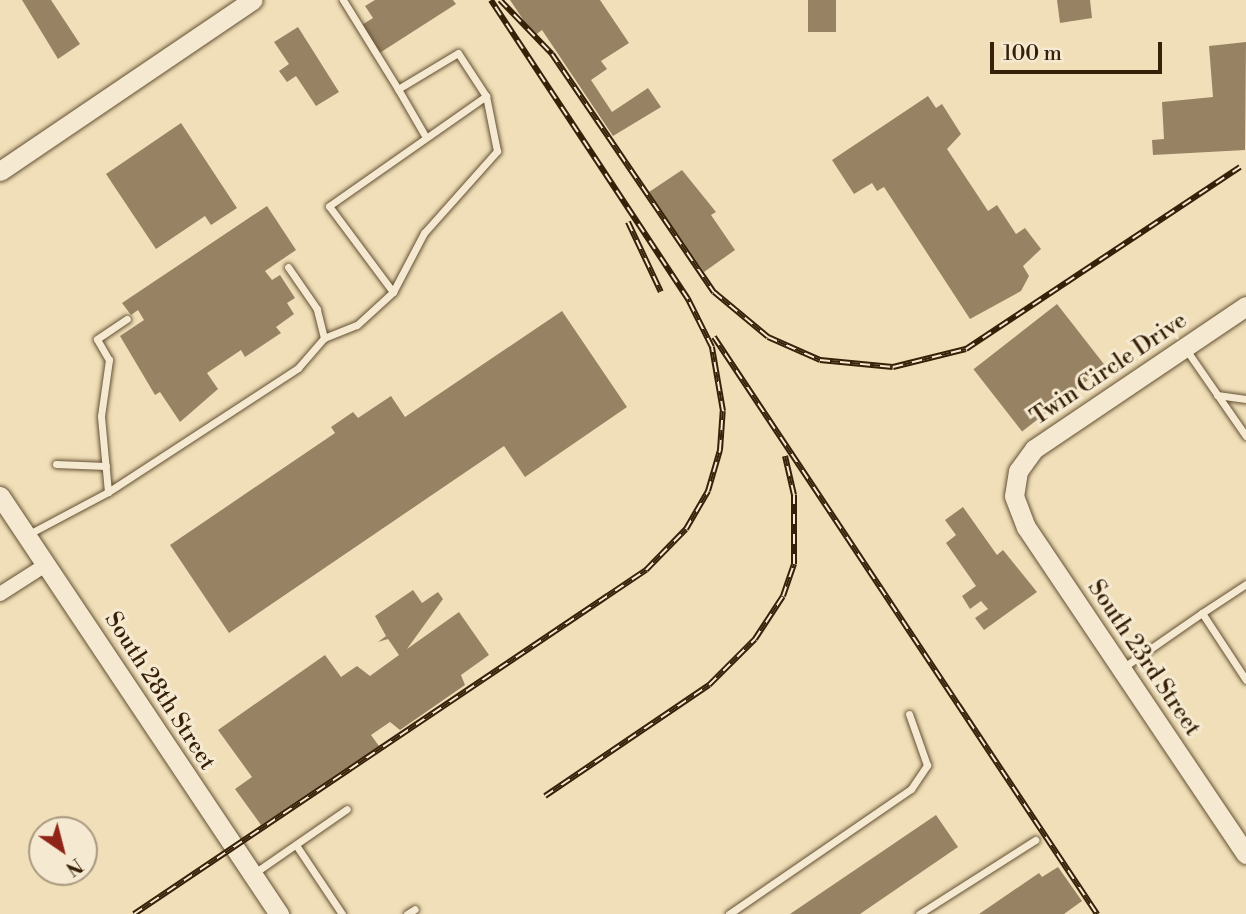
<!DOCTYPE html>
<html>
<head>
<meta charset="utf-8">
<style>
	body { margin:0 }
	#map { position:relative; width:1246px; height:914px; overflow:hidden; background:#f0dfb8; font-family:"Libre Bodoni",serif }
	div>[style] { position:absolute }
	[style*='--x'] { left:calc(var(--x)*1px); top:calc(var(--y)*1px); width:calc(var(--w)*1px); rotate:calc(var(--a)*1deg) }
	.building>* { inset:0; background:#978364; transform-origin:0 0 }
	.roads { filter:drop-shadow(0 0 2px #645034) drop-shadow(0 0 2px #645034) }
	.lane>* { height:7px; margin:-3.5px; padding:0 3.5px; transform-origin:3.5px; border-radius:3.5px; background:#f5ead1 }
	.street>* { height:14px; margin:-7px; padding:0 7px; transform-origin:7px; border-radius:7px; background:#f5ead1 }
	.secondary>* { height:19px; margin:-9.5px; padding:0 9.5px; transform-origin:9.5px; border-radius:9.5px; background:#f5ead1 }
	.rail>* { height:6px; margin-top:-3px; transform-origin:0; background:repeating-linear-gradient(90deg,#f5ead1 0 10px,#362008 0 20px); box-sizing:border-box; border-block:2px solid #362008 }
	span { translate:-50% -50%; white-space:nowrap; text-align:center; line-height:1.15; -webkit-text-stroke:6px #f5ead1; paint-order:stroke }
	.street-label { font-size:23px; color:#362008 }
	.north { position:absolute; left:28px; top:816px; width:70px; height:70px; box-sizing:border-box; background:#f5ead1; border:2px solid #a99981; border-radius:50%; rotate:145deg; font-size:19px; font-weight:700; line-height:28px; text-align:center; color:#362008 }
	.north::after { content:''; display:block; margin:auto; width:24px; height:32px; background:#8f2418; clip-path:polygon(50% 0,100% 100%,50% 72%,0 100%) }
	.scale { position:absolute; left:990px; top:42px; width:172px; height:32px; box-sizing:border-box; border:4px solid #362008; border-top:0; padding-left:9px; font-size:21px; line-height:24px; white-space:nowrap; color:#362008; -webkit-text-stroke:5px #f5ead1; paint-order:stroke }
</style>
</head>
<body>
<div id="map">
	<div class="building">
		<div style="clip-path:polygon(22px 0,51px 0,80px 44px,58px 59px)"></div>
		<div style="clip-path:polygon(375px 0,453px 0,456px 4px,378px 54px,360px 26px,373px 18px,365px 6px)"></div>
		<div style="clip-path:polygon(510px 0,600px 0,629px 43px,601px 61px,607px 69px,591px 80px,612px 112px,648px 88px,661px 107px,613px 136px,542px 30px,534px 36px)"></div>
		<div style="left:808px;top:0;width:28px;height:32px"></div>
		<div style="clip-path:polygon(1057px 0,1090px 0,1092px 18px,1060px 23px)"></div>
		<div style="clip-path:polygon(298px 27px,339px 92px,316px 106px,296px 76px,287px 82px,279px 71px,289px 64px,274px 42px)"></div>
		<div style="clip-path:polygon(1246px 42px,1245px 150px,1153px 155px,1152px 140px,1164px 139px,1162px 102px,1213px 97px,1209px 46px)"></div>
		<div style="clip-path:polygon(928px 96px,936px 108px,942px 104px,961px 134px,947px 149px,988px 211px,997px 205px,1016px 234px,1025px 228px,1041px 249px,1023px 266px,1029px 276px,1021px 291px,970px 319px,884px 187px,877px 191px,872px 183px,854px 194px,832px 160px)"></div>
		<div style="clip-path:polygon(181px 123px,237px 208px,211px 225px,205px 216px,156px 249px,106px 174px)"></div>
		<div style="clip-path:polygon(682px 170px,716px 212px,711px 215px,735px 250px,704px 272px,649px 192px)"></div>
		<div style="clip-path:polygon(267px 206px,296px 250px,265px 271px,272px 280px,280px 275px,295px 298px,287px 303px,294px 314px,276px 327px,281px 333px,245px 357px,241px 350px,207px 373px,218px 389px,180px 422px,160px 392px,155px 395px,120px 336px,144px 320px,138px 310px,131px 315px,122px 303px)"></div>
		<div style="left:1057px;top:304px;width:79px;height:106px;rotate:52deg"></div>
		<div style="clip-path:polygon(562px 311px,627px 407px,525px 477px,504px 446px,229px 633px,170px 545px,335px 433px,331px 427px,353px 412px,358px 418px,391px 396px,405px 417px)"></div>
		<div style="clip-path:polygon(963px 507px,997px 555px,1003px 550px,1037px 592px,984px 630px,975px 618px,988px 609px,981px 601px,970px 609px,962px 596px,976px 586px,946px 543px,956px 535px,945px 520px)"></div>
		<div style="clip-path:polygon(413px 590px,422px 603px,438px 592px,443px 599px,407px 649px,459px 612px,489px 655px,461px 675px,465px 685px,400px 730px,390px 722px,371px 735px,379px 746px,261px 825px,235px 789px,252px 777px,218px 730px,325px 655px,341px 677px,357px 666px,370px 676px,399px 655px,388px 639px,378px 642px,386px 636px,375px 616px)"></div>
		<div style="clip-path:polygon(936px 815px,958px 847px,860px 914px,790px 914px)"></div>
		<div style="clip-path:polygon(1058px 867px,1082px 901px,1064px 914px,979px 914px,1039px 873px,1042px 877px)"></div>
	</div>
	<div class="roads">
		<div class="lane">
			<div style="--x:398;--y:89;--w:52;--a:60"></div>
			<div style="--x:393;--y:292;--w:107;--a:-126.7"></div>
			<div style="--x:329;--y:206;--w:192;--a:-35"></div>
			<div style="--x:324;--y:338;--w:35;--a:-22"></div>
			<div style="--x:357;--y:325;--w:49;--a:-42.5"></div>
			<div style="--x:393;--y:292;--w:67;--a:-62.3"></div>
			<div style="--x:424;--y:233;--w:110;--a:-48.3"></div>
			<div style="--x:497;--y:151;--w:56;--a:-101.3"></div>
			<div style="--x:486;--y:96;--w:51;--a:-123.1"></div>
			<div style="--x:458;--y:53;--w:70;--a:149"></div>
			<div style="--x:398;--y:89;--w:105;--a:-121.7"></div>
			<div style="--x:1185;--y:348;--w:107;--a:55.3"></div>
			<div style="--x:1217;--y:395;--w:29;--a:8"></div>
			<div style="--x:56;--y:464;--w:50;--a:2.3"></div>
			<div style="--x:108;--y:492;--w:76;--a:-95.3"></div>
			<div style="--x:101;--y:416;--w:57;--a:-81.9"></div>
			<div style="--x:109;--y:360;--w:24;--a:-120"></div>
			<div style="--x:97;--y:339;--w:36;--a:-34"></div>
			<div style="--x:27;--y:535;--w:92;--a:-28"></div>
			<div style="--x:108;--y:492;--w:227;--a:-33.1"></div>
			<div style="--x:298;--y:368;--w:40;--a:-49"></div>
			<div style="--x:324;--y:338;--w:30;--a:-104"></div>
			<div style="--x:317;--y:309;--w:51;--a:-124.6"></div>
			<div style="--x:1202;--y:613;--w:53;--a:-33.4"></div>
			<div style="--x:1124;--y:667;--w:95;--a:-34.7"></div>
			<div style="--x:1202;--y:613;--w:80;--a:56.7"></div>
			<div style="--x:296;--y:845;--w:83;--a:56.3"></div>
			<div style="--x:253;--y:874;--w:114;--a:-34.7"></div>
			<div style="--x:407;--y:914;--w:9;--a:-32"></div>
			<div style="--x:729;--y:914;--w:221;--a:-34.5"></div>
			<div style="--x:911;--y:789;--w:29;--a:-56"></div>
			<div style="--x:927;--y:765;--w:54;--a:-109.4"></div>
			<div style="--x:919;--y:914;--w:138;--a:-32.5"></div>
		</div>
		<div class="street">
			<div style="--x:0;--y:594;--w:56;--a:-32.6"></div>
		</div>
		<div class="secondary">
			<div style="--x:0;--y:171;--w:305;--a:-34.1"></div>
			<div style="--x:1246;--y:306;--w:256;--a:146"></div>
			<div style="--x:1034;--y:449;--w:27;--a:126"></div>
			<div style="--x:1018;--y:471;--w:25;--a:99"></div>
			<div style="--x:1014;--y:496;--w:33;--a:69"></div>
			<div style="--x:1026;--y:527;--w:394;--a:56.1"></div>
			<div style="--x:0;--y:496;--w:503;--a:56.28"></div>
		</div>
	</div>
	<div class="rail">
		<div style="--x:500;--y:0;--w:75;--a:46.1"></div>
		<div style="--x:552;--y:54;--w:288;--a:55.8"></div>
		<div style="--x:714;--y:292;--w:70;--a:39.8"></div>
		<div style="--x:768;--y:337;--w:57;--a:23.9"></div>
		<div style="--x:820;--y:360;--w:73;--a:5.5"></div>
		<div style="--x:893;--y:367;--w:75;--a:-13.9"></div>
		<div style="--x:966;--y:349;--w:329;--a:-33.6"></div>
		<div style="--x:628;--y:222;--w:77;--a:64.8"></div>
		<div style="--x:714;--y:337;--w:693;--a:56.42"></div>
		<div style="--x:545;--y:796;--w:198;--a:-34.1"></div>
		<div style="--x:709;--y:685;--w:65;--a:-45"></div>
		<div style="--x:755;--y:639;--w:51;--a:-56.9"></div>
		<div style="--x:783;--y:596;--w:34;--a:-71"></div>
		<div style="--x:794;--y:564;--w:69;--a:-90"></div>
		<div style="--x:794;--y:495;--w:40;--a:-103"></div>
		<div style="--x:134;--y:914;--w:617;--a:-33.9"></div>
		<div style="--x:646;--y:570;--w:57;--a:-45.7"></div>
		<div style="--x:686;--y:529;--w:44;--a:-59.9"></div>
		<div style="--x:708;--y:491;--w:43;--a:-73.7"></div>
		<div style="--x:720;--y:450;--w:39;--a:-86"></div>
		<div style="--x:723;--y:411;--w:65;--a:-99.8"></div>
		<div style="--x:712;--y:347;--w:54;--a:-116.6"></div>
		<div style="--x:688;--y:299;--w:358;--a:-123.4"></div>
	</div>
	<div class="street-label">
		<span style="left:1109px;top:369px;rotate:-34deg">Twin Circle Drive</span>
		<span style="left:1144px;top:658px;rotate:56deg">South 23rd Street</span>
		<span style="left:160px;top:691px;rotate:57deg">South 28th Street</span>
	</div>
	<div class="north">N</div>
	<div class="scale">100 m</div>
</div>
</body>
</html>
